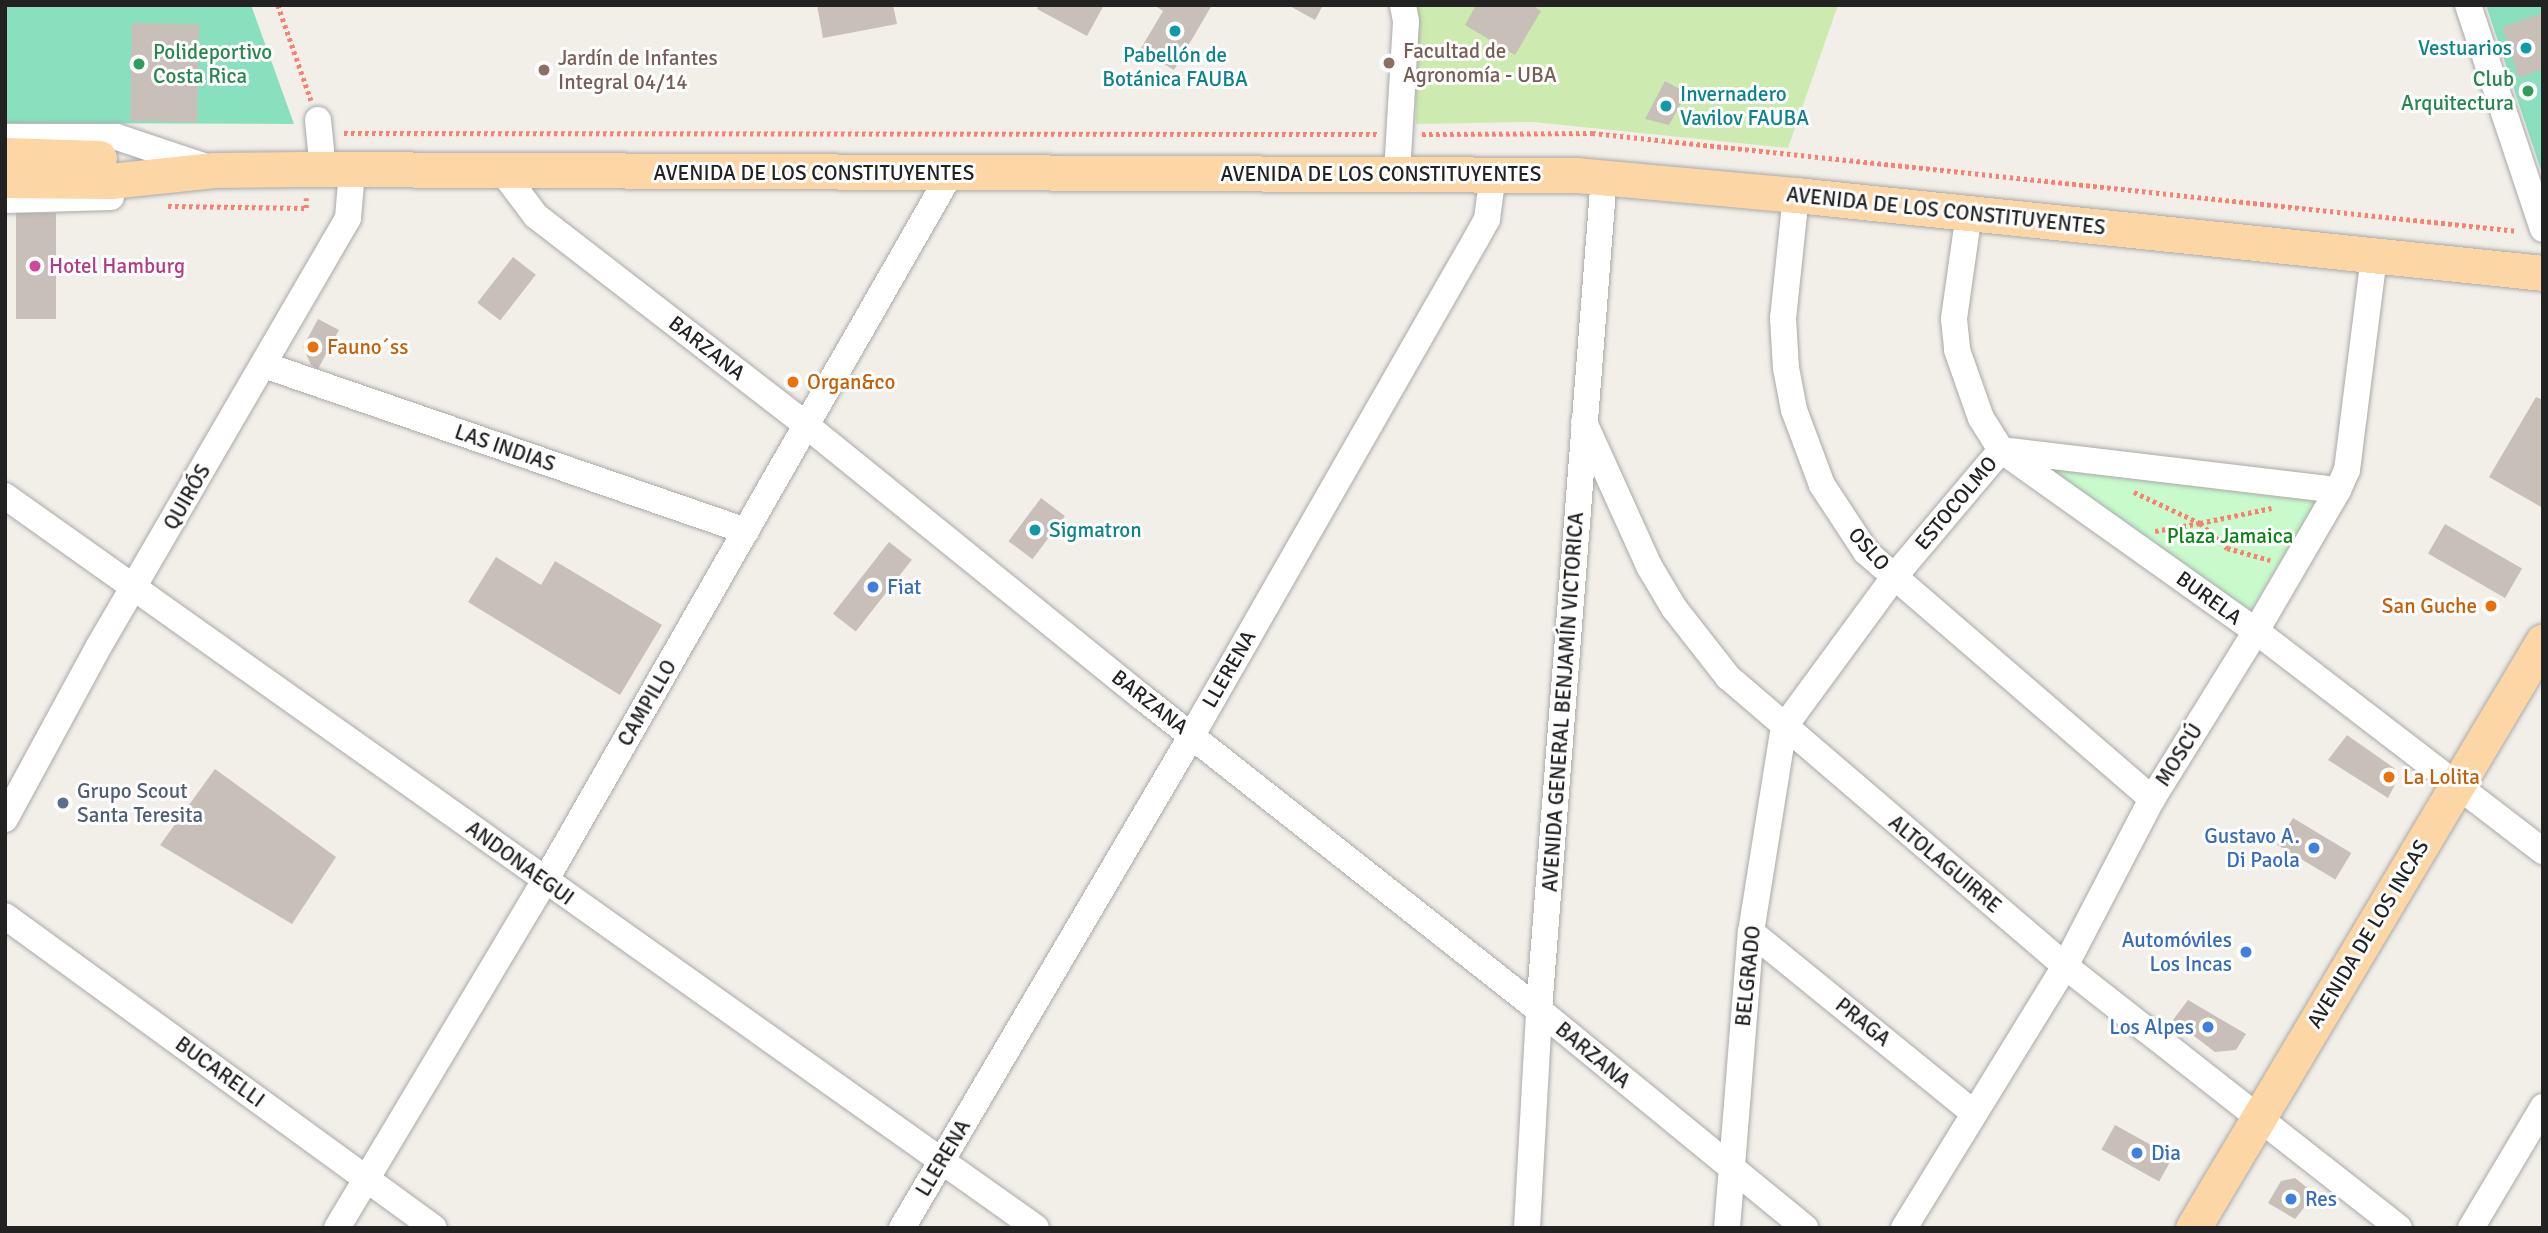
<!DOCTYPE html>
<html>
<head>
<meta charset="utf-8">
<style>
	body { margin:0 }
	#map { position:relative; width:2548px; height:1233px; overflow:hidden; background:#f2efe9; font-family:Signika,sans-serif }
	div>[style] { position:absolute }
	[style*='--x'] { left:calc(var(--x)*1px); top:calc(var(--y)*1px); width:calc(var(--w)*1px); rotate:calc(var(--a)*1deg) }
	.grass>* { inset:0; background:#cdebb0 }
	.park>* { inset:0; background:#c8facc }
	.pitch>* { inset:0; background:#88e0be }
	.building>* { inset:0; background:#c7bfb8; transform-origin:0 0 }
	.path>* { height:4.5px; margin-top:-2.25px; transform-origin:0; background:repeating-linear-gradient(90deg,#fa8072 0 3.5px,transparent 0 7px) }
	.roads { filter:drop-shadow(0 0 2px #a9a9a9) drop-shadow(0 0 2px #a9a9a9) }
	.minor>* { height:26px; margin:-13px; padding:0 13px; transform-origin:13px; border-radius:13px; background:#fff }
	.major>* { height:35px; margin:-17.5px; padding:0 17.5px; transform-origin:17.5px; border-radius:17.5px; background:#fcd6a4 }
	.dots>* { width:19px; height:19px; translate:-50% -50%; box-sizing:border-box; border:4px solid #fff; border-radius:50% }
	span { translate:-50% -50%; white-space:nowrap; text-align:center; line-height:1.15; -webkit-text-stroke:6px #fff; paint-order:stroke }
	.culture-label { font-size:21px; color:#0d838f }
	.right { translate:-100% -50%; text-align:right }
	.left { translate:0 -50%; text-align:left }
	.education-label { font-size:21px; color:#785e54 }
	.leisure-label { font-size:21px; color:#27864d }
	.street-label { font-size:21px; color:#222 }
	.hotel-label { font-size:21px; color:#b23c85 }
	.food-label { font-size:21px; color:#c56008 }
	.park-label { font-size:21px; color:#0c8416 }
	.shop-label { font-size:21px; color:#366cbe }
	.service-label { font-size:21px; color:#4e5e75 }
	.frame { position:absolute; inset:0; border:7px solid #222; pointer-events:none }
</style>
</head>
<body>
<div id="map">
	<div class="grass">
		<div style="clip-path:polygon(1414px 5px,1838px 5px,1788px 148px,1533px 122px,1416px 124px)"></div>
	</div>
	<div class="park">
		<div style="clip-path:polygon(2030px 459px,2322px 493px,2248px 615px)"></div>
	</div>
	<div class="pitch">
		<div style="clip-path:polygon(5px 5px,251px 5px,294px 124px,5px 123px)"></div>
		<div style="clip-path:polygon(2486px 5px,2543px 5px,2543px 176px)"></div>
	</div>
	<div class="building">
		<div style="clip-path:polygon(817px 5px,893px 5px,897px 24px,823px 38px)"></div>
		<div style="clip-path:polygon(1039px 5px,1104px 5px,1087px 36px,1037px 9px)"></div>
		<div style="clip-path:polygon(1154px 5px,1212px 5px,1174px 70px,1140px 50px,1163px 11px)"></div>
		<div style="clip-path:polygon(1288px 5px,1323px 5px,1315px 20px)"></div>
		<div style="clip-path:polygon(1476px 5px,1532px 5px,1541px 11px,1515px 55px,1465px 25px)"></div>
		<div style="clip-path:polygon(2543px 13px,2543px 69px,2519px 78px,2502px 27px)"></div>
		<div style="left:132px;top:23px;width:67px;height:98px;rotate:1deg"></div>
		<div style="clip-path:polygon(1665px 81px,1687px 93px,1669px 125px,1645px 119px)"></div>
		<div style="left:16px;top:213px;width:40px;height:106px"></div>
		<div style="left:513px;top:257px;width:29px;height:58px;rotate:38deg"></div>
		<div style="clip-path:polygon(318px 319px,339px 330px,318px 369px,311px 365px,303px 347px)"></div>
		<div style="clip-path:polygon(2536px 397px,2543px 400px,2543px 508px,2489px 477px)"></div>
		<div style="left:1041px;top:498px;width:30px;height:54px;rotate:37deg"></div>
		<div style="left:2445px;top:524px;width:89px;height:34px;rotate:30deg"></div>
		<div style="left:889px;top:542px;width:29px;height:91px;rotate:38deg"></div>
		<div style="clip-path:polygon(496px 557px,541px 585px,555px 561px,662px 625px,620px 695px,468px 602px)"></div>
		<div style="clip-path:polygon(2347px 735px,2394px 768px,2398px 779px,2388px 798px,2328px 760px)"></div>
		<div style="clip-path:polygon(215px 769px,336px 857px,292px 924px,160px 845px)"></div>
		<div style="left:2293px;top:818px;width:68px;height:31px;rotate:31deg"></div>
		<div style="clip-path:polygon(2188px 1000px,2246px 1034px,2236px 1050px,2215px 1052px,2173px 1020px)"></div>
		<div style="left:2115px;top:1125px;width:66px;height:28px;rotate:29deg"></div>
		<div style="clip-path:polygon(2295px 1178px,2315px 1194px,2295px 1219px,2268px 1203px,2281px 1181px)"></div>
	</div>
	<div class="path">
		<div style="--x:278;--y:5;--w:101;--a:70.8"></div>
		<div style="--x:344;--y:133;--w:1034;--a:0.06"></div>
		<div style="--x:1422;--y:134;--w:170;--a:-0.3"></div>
		<div style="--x:1592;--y:133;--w:931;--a:6.04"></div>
		<div style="--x:168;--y:206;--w:138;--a:0.8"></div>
		<div style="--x:306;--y:208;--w:10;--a:-90"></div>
		<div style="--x:2134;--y:492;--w:73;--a:25.2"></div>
		<div style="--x:2200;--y:523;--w:73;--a:-11.9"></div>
		<div style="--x:2155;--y:531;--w:46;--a:-10.1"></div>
		<div style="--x:2200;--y:523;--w:37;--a:43"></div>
		<div style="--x:2227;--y:548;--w:45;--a:15.6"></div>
	</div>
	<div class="roads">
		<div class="minor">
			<div style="--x:2468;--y:5;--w:236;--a:71.5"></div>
			<div style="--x:318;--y:120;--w:50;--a:84.3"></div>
			<div style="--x:5;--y:137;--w:112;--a:0"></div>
			<div style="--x:117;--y:137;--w:97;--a:18.6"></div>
			<div style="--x:502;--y:171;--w:56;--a:52.9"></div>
			<div style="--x:536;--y:216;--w:341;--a:37.7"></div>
			<div style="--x:806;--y:425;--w:432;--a:39"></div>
			<div style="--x:1142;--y:697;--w:506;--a:38.25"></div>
			<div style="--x:1539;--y:1010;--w:344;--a:39.3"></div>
			<div style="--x:1397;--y:173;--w:152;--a:-86.6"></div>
			<div style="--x:1406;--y:21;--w:16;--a:-101"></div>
			<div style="--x:1796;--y:195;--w:124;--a:96"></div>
			<div style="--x:1783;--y:318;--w:50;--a:86.6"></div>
			<div style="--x:1786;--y:368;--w:43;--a:79.2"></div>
			<div style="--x:1794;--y:410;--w:80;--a:69.5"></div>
			<div style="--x:1822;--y:485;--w:80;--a:56.7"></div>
			<div style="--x:1866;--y:552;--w:378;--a:40.8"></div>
			<div style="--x:5;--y:200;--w:106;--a:-1.6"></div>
			<div style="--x:1969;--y:213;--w:107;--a:98.1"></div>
			<div style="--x:1954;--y:319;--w:31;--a:84"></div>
			<div style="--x:1957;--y:350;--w:72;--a:70.6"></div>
			<div style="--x:1981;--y:418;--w:38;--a:58"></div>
			<div style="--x:2001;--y:450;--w:313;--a:35.4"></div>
			<div style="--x:2256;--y:631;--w:362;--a:37.5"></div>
			<div style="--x:264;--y:365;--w:510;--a:19"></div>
			<div style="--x:1584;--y:422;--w:158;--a:65.7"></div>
			<div style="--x:1649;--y:566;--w:49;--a:59.2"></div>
			<div style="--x:1674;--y:608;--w:88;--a:52"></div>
			<div style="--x:1728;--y:677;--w:444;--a:40.6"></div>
			<div style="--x:2065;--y:966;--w:424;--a:38.1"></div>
			<div style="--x:5;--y:496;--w:1264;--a:35.37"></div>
			<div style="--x:5;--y:819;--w:197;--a:-61.5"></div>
			<div style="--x:99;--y:646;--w:495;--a:-59.8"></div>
			<div style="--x:348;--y:218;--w:48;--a:-85.2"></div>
			<div style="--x:5;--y:916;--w:530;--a:36.03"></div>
			<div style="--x:1751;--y:932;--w:287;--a:39.1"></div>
			<div style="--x:337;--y:1228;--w:405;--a:-59.1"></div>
			<div style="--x:545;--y:881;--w:815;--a:-60.19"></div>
			<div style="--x:902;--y:1228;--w:572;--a:-59.53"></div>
			<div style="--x:1192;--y:735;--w:572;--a:-60.21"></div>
			<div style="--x:1476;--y:239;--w:23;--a:-61"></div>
			<div style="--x:1487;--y:219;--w:45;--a:-82.4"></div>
			<div style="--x:1527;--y:1228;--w:218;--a:-86.8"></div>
			<div style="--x:1539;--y:1010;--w:836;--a:-85.54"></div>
			<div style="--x:1727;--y:1228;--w:297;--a:-85.4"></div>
			<div style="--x:1751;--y:932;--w:208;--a:-80.9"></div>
			<div style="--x:1784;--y:727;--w:186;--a:-53.7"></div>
			<div style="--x:1894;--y:577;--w:166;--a:-49.9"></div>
			<div style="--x:2001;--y:450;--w:339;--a:6.8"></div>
			<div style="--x:1904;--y:1228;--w:308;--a:-58.4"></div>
			<div style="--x:2065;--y:966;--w:188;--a:-62.5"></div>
			<div style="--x:2152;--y:799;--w:198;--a:-58.2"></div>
			<div style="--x:2256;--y:631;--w:163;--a:-59.8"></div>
			<div style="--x:2338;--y:490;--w:22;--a:-66"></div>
			<div style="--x:2347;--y:470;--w:217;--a:-82.8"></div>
			<div style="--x:2471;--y:1228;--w:141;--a:-59.2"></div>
		</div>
		<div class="major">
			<div style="--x:5;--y:155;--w:94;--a:1.8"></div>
			<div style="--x:5;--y:180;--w:105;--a:0.5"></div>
			<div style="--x:110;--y:181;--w:105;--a:-6"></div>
			<div style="--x:214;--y:170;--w:90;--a:-0.6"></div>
			<div style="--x:304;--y:169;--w:1272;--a:0.27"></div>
			<div style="--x:1576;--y:175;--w:221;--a:5.2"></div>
			<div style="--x:1796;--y:195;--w:751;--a:5.96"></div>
			<div style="--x:2193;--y:1228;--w:683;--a:-59.19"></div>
		</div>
	</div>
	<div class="dots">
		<div style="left:1175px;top:31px;background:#0f9aa8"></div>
		<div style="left:2526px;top:48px;background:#0f9aa8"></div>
		<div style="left:1389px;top:63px;background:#8d6e63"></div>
		<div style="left:139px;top:64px;background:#2e9e5b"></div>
		<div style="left:544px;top:70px;background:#8d6e63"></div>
		<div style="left:2528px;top:91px;background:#2e9e5b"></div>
		<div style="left:1666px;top:106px;background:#0f9aa8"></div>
		<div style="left:35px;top:266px;background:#d1479c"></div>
		<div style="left:313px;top:347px;background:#e8710a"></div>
		<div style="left:793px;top:382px;background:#e8710a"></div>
		<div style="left:1035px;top:530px;background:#0f9aa8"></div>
		<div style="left:873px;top:587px;background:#3f7fe0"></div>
		<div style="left:2491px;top:606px;background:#e8710a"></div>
		<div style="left:2389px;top:777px;background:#e8710a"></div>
		<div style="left:63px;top:803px;background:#5c6f8a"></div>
		<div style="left:2314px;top:848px;background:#3f7fe0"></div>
		<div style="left:2246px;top:952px;background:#3f7fe0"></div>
		<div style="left:2208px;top:1027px;background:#3f7fe0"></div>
		<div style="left:2137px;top:1153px;background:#3f7fe0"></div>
		<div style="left:2291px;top:1199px;background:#3f7fe0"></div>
	</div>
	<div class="culture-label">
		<span class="right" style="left:2512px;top:48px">Vestuarios</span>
		<span style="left:1175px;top:67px">Pabellón de<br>Botánica FAUBA</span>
		<span class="left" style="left:1680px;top:106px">Invernadero<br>Vavilov FAUBA</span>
		<span class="left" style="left:1049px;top:530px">Sigmatron</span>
	</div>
	<div class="education-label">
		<span class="left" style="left:1403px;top:63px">Facultad de<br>Agronomía - UBA</span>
		<span class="left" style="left:558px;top:70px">Jardín de Infantes<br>Integral 04/14</span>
	</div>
	<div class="leisure-label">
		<span class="left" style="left:153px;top:64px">Polideportivo<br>Costa Rica</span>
		<span class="right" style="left:2514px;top:91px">Club<br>Arquitectura</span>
	</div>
	<div class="street-label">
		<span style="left:814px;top:173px">AVENIDA DE LOS CONSTITUYENTES</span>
		<span style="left:1381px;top:174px">AVENIDA DE LOS CONSTITUYENTES</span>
		<span style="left:1946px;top:211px;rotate:6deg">AVENIDA DE LOS CONSTITUYENTES</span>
		<span style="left:707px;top:348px;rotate:38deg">BARZANA</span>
		<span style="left:505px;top:448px;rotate:19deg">LAS INDIAS</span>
		<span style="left:187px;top:497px;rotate:-60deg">QUIRÓS</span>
		<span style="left:1956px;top:503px;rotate:-50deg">ESTOCOLMO</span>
		<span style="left:1869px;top:549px;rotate:48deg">OSLO</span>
		<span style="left:2209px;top:598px;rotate:36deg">BURELA</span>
		<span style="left:1229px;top:669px;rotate:-60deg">LLERENA</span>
		<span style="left:1150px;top:702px;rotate:38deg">BARZANA</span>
		<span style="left:1563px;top:702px;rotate:-86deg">AVENIDA GENERAL BENJAMÍN VICTORICA</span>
		<span style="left:647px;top:703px;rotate:-60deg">CAMPILLO</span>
		<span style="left:2179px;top:755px;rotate:-58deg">MOSCÚ</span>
		<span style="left:520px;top:863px;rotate:36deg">ANDONAEGUI</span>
		<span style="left:1945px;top:864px;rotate:40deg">ALTOLAGUIRRE</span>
		<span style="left:2368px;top:934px;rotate:-59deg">AVENIDA DE LOS INCAS</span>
		<span style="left:1748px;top:976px;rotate:-84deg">BELGRADO</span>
		<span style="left:1863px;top:1022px;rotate:39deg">PRAGA</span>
		<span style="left:1593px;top:1055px;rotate:40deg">BARZANA</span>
		<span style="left:220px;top:1072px;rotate:36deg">BUCARELLI</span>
		<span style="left:943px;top:1158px;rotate:-59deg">LLERENA</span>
	</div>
	<div class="hotel-label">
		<span class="left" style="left:49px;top:266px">Hotel Hamburg</span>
	</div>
	<div class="food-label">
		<span class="left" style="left:327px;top:347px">Fauno´ss</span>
		<span class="left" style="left:807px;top:382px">Organ&amp;co</span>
		<span class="right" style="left:2477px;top:606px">San Guche</span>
		<span class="left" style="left:2403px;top:777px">La Lolita</span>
	</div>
	<div class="park-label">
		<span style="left:2230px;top:536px">Plaza Jamaica</span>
	</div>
	<div class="shop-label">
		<span class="left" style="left:887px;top:587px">Fiat</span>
		<span class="right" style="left:2300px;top:848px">Gustavo A.<br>Di Paola</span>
		<span class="right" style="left:2232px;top:952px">Automóviles<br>Los Incas</span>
		<span class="right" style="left:2194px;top:1027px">Los Alpes</span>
		<span class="left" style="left:2151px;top:1153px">Dia</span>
		<span class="left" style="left:2305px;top:1199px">Res</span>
	</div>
	<div class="service-label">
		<span class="left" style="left:77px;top:803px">Grupo Scout<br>Santa Teresita</span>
	</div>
	<div class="frame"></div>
</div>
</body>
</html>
